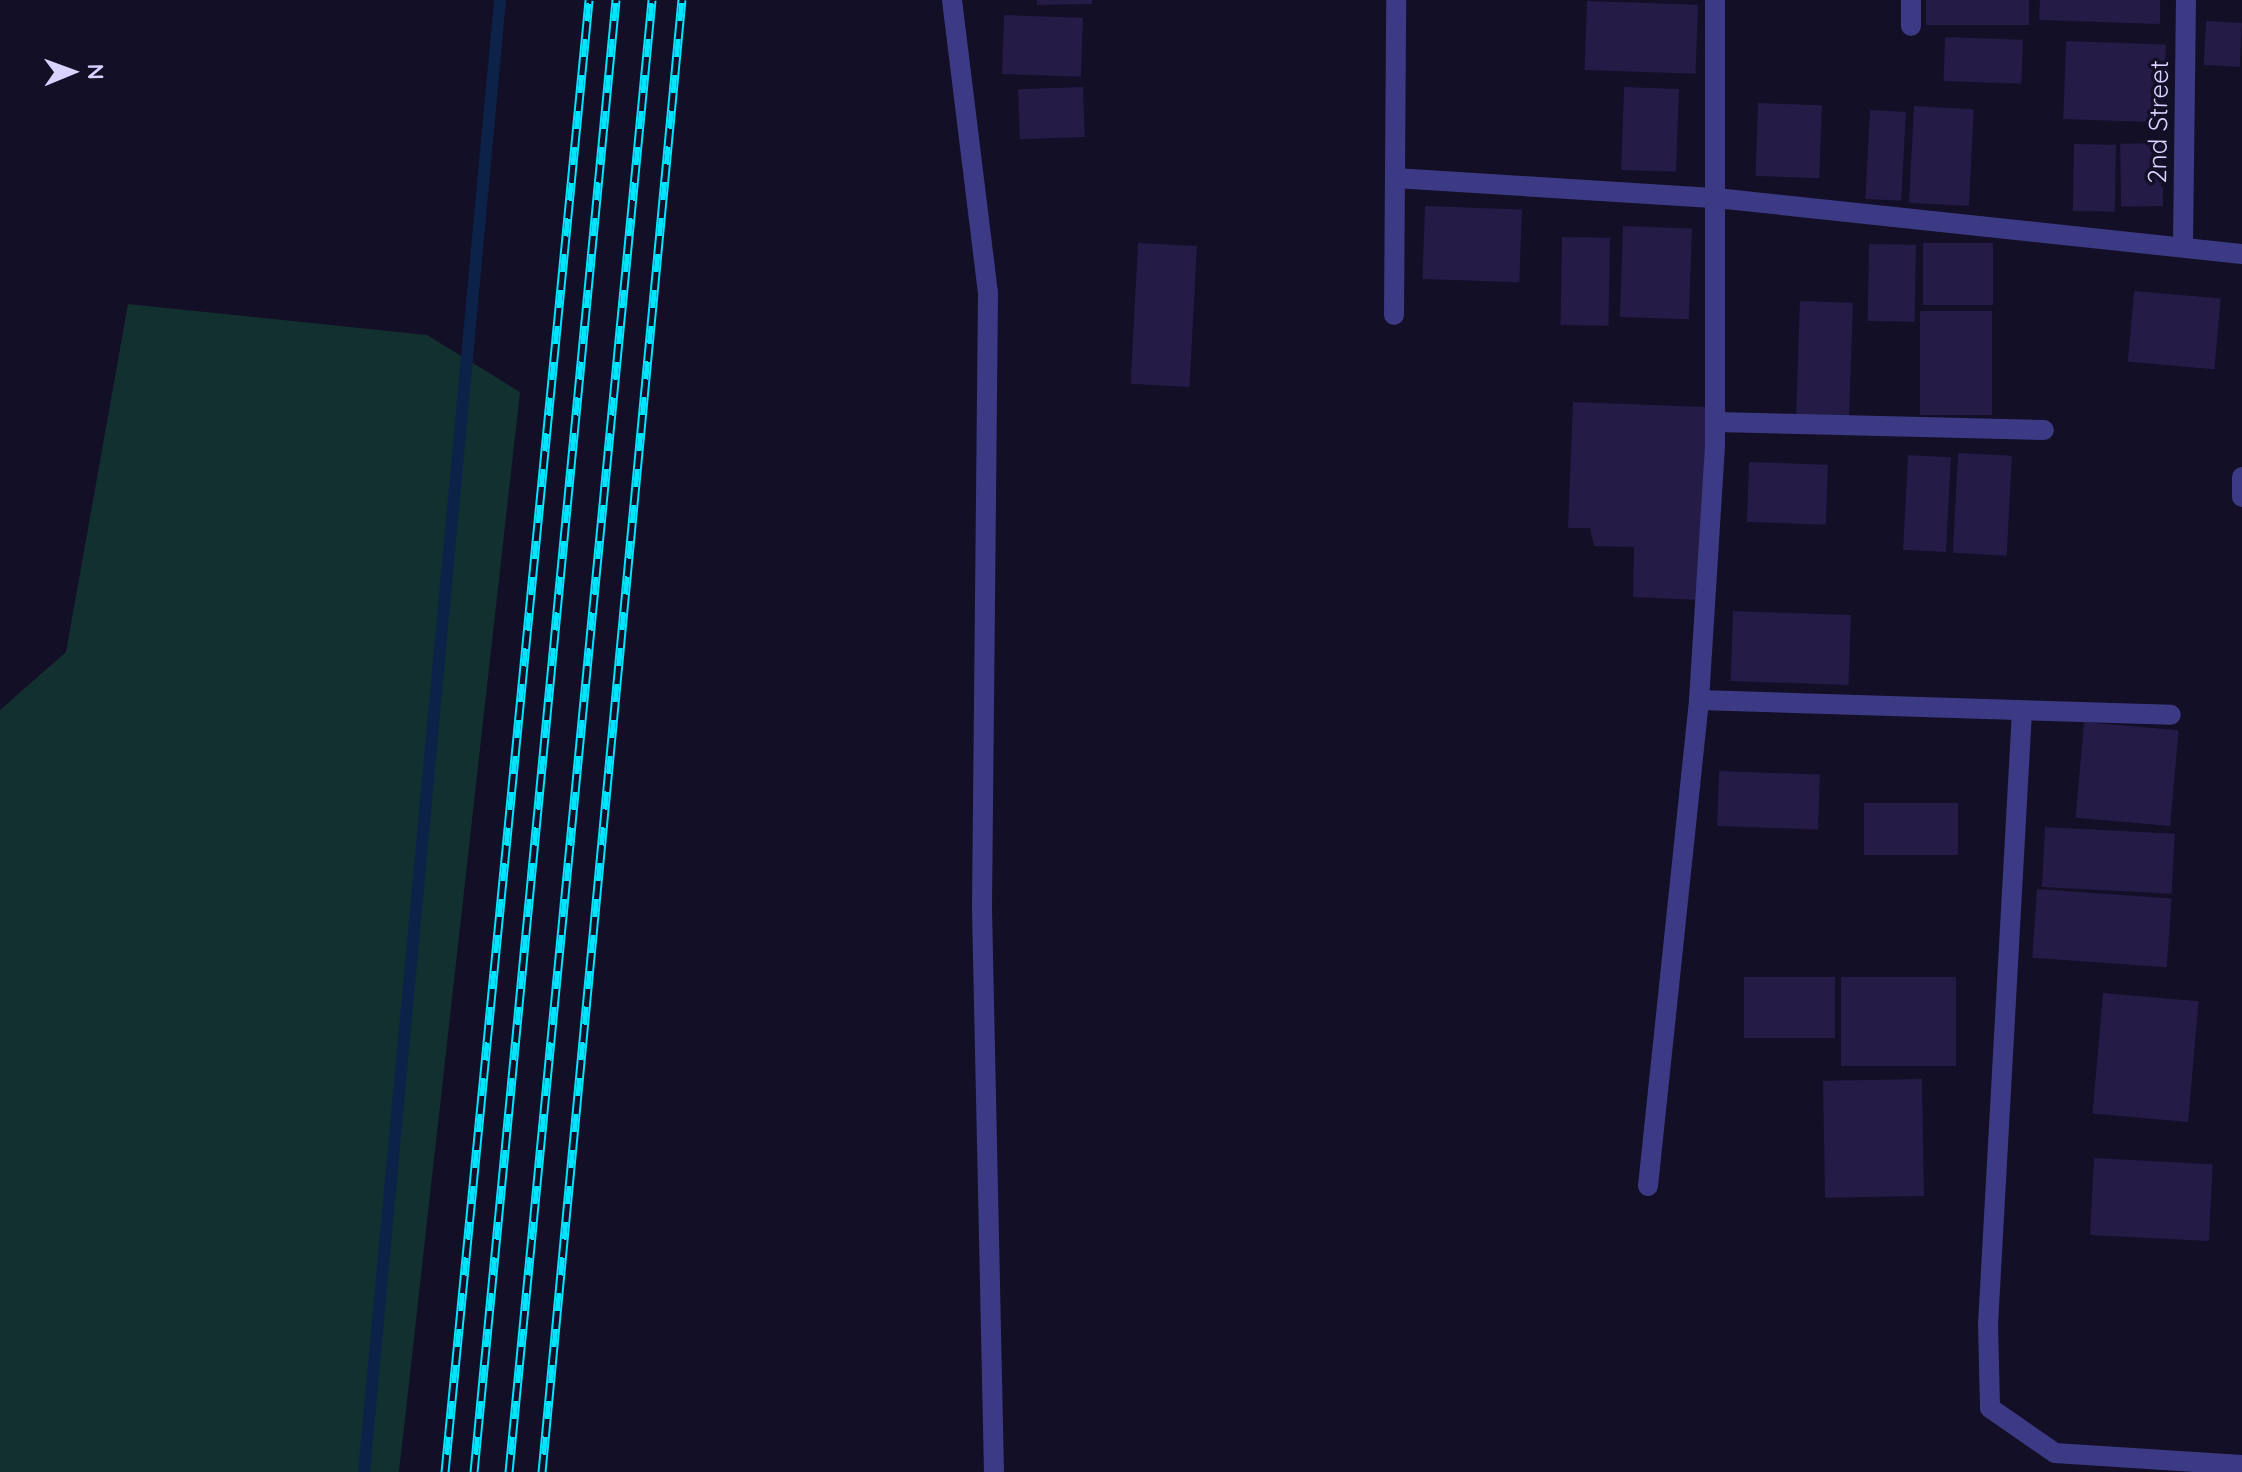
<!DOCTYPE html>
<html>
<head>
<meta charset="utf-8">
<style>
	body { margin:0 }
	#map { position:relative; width:2242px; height:1472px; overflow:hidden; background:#130f26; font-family:Quicksand,sans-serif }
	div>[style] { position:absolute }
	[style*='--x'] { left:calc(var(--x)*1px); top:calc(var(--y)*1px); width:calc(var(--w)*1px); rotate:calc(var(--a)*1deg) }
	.green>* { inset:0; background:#12302f }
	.stream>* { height:12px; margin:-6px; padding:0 6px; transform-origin:6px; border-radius:6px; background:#0c2248 }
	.building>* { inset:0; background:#241b47; transform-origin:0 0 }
	.street>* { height:20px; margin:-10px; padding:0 10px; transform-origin:10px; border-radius:10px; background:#3d3a85 }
	.rail>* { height:9px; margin-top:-4.5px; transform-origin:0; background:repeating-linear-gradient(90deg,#130f26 0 18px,#00e5ff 0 36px); box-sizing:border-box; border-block:2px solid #00e5ff }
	span { translate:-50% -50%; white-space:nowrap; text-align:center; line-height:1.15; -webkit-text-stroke:7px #130f26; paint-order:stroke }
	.street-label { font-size:26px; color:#d9d4ff }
	.north { position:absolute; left:32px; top:32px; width:80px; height:80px; -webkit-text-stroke:6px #130f26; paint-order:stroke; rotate:89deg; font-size:22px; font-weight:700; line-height:32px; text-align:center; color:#d9d4ff }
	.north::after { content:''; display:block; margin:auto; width:28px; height:36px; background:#d9d4ff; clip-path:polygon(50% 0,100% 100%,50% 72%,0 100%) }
</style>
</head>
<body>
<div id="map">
	<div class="green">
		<div style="clip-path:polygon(128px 304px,427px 335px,520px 392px,399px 1472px,0 1472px,0 710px,66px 652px)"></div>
	</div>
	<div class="stream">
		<div style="--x:364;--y:1472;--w:1478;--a:-84.72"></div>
	</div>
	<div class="building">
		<div style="clip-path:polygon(1037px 0,1092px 0,1092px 4px,1037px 5px)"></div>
		<div style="left:1926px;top:0;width:103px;height:25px"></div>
		<div style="clip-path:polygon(2040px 0,2160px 0,2160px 24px,2039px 20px)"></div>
		<div style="left:1587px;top:1px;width:111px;height:69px;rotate:2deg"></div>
		<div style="left:1004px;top:15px;width:79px;height:59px;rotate:2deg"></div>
		<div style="left:2206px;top:21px;width:36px;height:44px;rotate:3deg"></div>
		<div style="left:1945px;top:37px;width:78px;height:44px;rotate:2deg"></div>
		<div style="left:2066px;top:41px;width:100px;height:78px;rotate:2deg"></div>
		<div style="left:1083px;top:87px;width:50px;height:65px;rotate:88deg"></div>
		<div style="left:1624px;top:87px;width:55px;height:83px;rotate:2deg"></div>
		<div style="left:1758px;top:103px;width:64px;height:73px;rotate:2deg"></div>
		<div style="left:1914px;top:106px;width:60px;height:97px;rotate:3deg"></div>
		<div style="left:1870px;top:110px;width:36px;height:89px;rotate:3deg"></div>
		<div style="left:2162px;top:143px;width:63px;height:42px;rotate:89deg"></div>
		<div style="left:2074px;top:144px;width:42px;height:67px;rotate:1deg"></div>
		<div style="left:1425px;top:206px;width:97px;height:73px;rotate:2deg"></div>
		<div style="left:1623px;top:226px;width:69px;height:91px;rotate:2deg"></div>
		<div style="left:1562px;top:237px;width:48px;height:88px;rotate:1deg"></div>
		<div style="left:1138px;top:243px;width:59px;height:141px;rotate:3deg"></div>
		<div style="left:1923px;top:243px;width:70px;height:62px"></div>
		<div style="left:1869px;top:244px;width:47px;height:77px;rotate:1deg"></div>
		<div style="left:2134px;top:291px;width:87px;height:71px;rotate:5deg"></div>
		<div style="left:1800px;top:301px;width:53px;height:119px;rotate:2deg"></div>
		<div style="left:1920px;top:311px;width:72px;height:104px"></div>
		<div style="clip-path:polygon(1573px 402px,1707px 407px,1699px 600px,1633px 597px,1634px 547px,1594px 546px,1590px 528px,1568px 528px)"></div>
		<div style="left:1958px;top:453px;width:54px;height:100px;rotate:3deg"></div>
		<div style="left:1908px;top:455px;width:43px;height:95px;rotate:3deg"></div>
		<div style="left:1749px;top:462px;width:79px;height:60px;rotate:2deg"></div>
		<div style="left:1733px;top:611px;width:118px;height:70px;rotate:2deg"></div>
		<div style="left:2084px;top:722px;width:95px;height:96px;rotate:5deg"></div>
		<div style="left:1719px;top:771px;width:101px;height:55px;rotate:2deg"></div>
		<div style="left:1864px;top:803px;width:94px;height:52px"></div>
		<div style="left:2045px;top:827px;width:130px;height:60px;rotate:3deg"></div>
		<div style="left:2037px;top:889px;width:135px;height:69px;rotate:4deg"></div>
		<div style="left:1744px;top:977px;width:91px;height:61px"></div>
		<div style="left:1841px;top:977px;width:115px;height:89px"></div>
		<div style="left:2103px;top:993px;width:96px;height:121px;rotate:5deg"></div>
		<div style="left:1922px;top:1079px;width:117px;height:99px;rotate:89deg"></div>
		<div style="left:2094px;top:1158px;width:119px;height:77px;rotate:3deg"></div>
	</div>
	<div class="street">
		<div style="--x:952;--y:0;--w:295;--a:83"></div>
		<div style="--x:988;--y:293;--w:616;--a:90.56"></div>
		<div style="--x:982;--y:909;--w:563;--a:88.78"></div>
		<div style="--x:1911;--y:26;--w:26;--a:-90"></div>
		<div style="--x:1395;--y:178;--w:322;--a:3.6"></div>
		<div style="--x:1716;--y:198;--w:529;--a:6.08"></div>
		<div style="--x:2183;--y:244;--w:244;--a:-89.3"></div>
		<div style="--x:1394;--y:315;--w:315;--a:-89.6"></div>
		<div style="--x:1715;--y:422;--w:329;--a:1.4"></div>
		<div style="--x:2242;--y:477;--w:20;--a:90"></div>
		<div style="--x:1699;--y:700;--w:472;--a:1.8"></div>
		<div style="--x:2022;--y:711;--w:614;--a:93.17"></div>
		<div style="--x:1988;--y:1324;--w:84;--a:88.6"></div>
		<div style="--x:1990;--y:1408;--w:79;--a:34.7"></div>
		<div style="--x:2055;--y:1453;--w:187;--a:3.7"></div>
		<div style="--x:1648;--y:1186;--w:489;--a:-84"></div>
		<div style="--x:1699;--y:700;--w:257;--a:-86.4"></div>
		<div style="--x:1715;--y:443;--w:443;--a:-90"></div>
	</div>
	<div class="rail">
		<div style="--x:445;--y:1472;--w:1479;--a:-84.41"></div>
		<div style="--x:474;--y:1472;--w:1479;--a:-84.49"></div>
		<div style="--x:509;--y:1472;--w:1479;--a:-84.45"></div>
		<div style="--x:542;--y:1472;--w:1479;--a:-84.57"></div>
	</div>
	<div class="street-label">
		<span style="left:2158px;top:122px;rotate:-89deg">2nd Street</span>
	</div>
	<div class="north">N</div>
</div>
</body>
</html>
